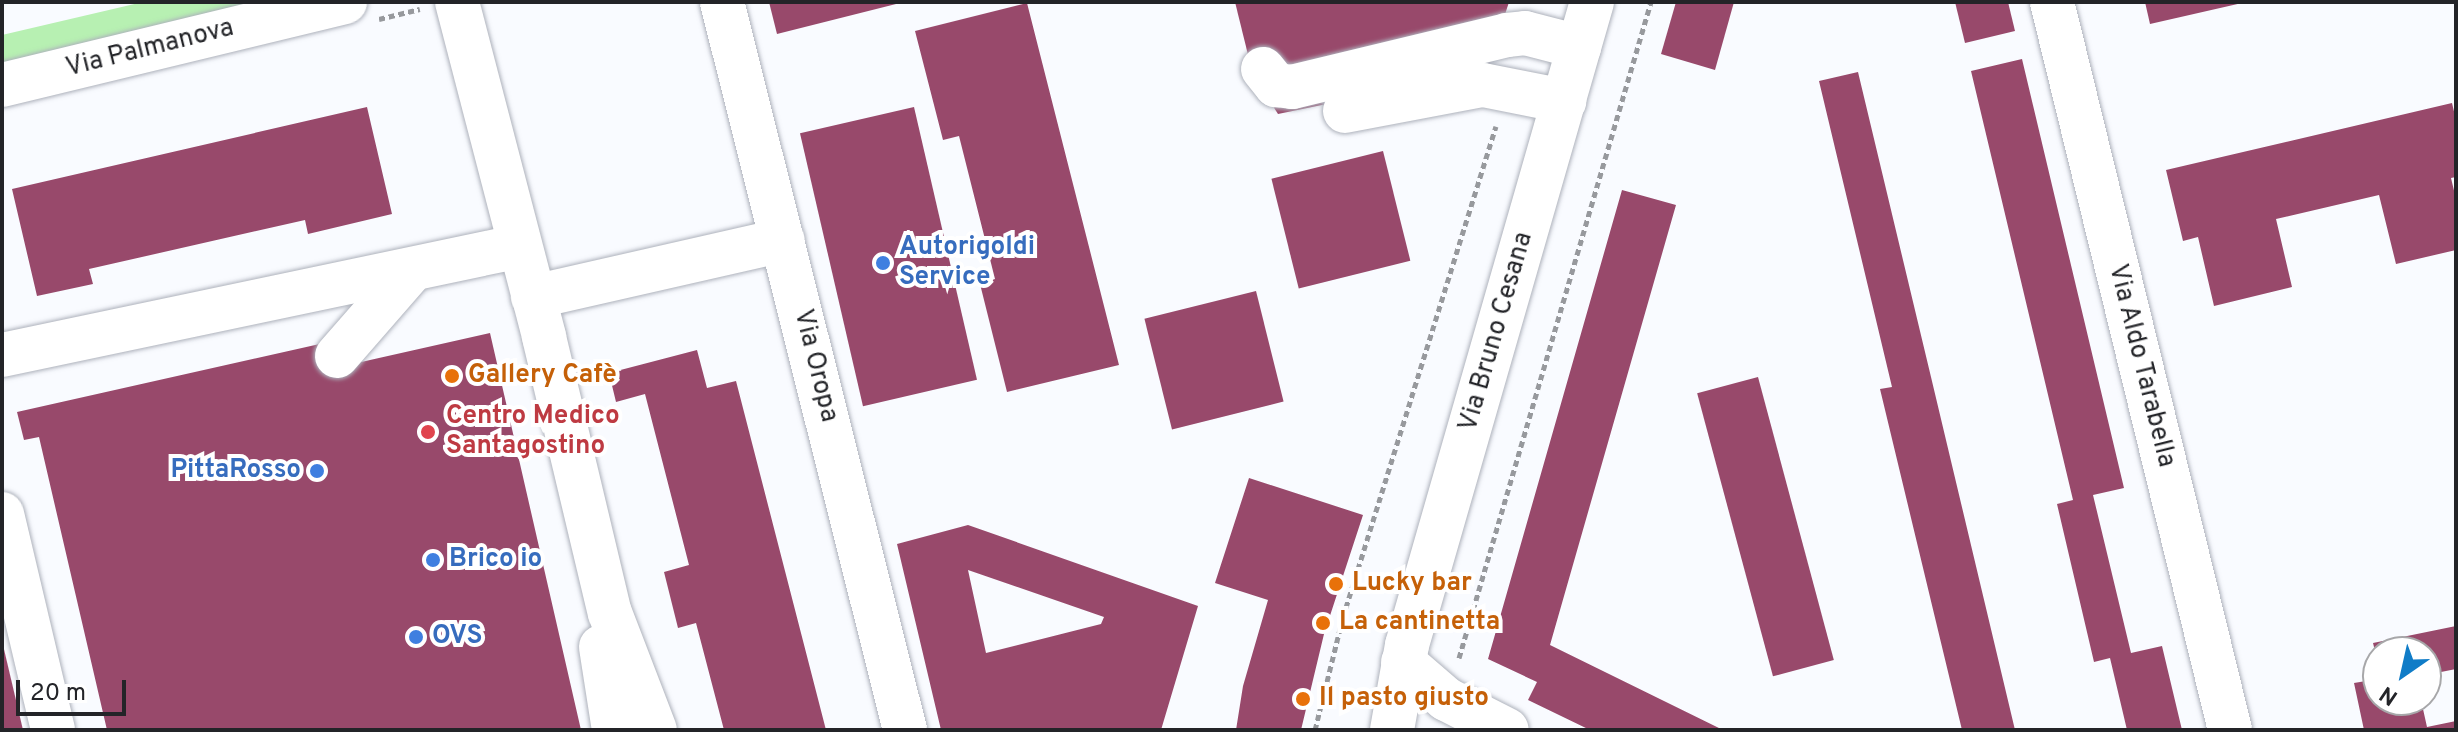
<!DOCTYPE html>
<html>
<head>
<meta charset="utf-8">
<style>
	body { margin:0 }
	#map { position:relative; width:2458px; height:732px; overflow:hidden; background:#f9fbff; font-family:Overpass,sans-serif }
	div>[style] { position:absolute }
	[style*='--x'] { left:calc(var(--x)*1px); top:calc(var(--y)*1px); width:calc(var(--w)*1px); rotate:calc(var(--a)*1deg) }
	.green>* { inset:0; background:#b7f0b2 }
	.building>* { inset:0; background:#98496b; transform-origin:0 0 }
	.path>* { height:5px; margin-top:-2.5px; transform-origin:0; background:repeating-linear-gradient(90deg,#97999d 0 6px,transparent 0 10px) }
	.roads { filter:drop-shadow(0 0 2px #aeb2bc) drop-shadow(0 0 2px #aeb2bc) }
	.minor>* { height:44px; margin:-22px; padding:0 22px; transform-origin:22px; border-radius:22px; background:#fff }
	.dots>* { width:22px; height:22px; translate:-50% -50%; box-sizing:border-box; border:4px solid #fff; border-radius:50% }
	span { translate:-50% -50%; white-space:nowrap; text-align:center; line-height:1.15; -webkit-text-stroke:8px #fff; paint-order:stroke }
	.street-label { font-size:26px; color:#232428 }
	.shop-label { font-size:26px; color:#366cbe; font-weight:700 }
	.left { translate:0 -50%; text-align:left }
	.right { translate:-100% -50%; text-align:right }
	.food-label { font-size:26px; color:#c56008; font-weight:700 }
	.health-label { font-size:26px; color:#be3a42; font-weight:700 }
	.frame { position:absolute; inset:0; border:4px solid #232428; pointer-events:none }
	.north { position:absolute; left:2362px; top:636px; width:80px; height:80px; box-sizing:border-box; background:#fff; border:2px solid #a7a7a9; border-radius:50%; rotate:214deg; font-size:22px; font-weight:700; line-height:32px; text-align:center; color:#232428 }
	.north::after { content:''; display:block; margin:auto; width:28px; height:36px; background:#107cc7; clip-path:polygon(50% 0,100% 100%,50% 72%,0 100%) }
	.scale { position:absolute; left:16px; top:680px; width:110px; height:36px; box-sizing:border-box; border:4px solid #232428; border-top:0; padding-left:10px; font-size:24px; line-height:28px; white-space:nowrap; color:#232428; -webkit-text-stroke:6px #fff; paint-order:stroke }
</style>
</head>
<body>
<div id="map">
	<div class="green">
		<div style="clip-path:polygon(143px 2px,273px 2px,2px 67px,2px 35px)"></div>
	</div>
	<div class="building">
		<div style="clip-path:polygon(769px 2px,900px 2px,900px 3px,777px 34px)"></div>
		<div style="clip-path:polygon(1235px 2px,1509px 2px,1487px 71px,1278px 114px,1253px 75px)"></div>
		<div style="clip-path:polygon(1676px 2px,1734px 2px,1715px 70px,1661px 54px)"></div>
		<div style="clip-path:polygon(1955px 2px,2008px 2px,2015px 31px,1965px 43px)"></div>
		<div style="clip-path:polygon(2145px 2px,2242px 2px,2242px 3px,2150px 24px)"></div>
		<div style="clip-path:polygon(1027px 3px,1119px 365px,1007px 392px,980px 284px,995px 279px,959px 136px,943px 140px,915px 31px)"></div>
		<div style="clip-path:polygon(2022px 59px,2124px 488px,2093px 495px,2131px 653px,2162px 646px,2182px 730px,2127px 730px,2110px 658px,2094px 662px,2057px 504px,2073px 500px,1971px 71px)"></div>
		<div style="clip-path:polygon(1858px 72px,1931px 377px,2015px 730px,1962px 730px,1880px 389px,1892px 387px,1819px 81px)"></div>
		<div style="clip-path:polygon(2452px 103px,2456px 120px,2456px 177px,2451px 178px,2456px 199px,2456px 250px,2396px 264px,2379px 195px,2276px 219px,2292px 287px,2214px 306px,2198px 237px,2183px 241px,2166px 170px)"></div>
		<div style="clip-path:polygon(367px 107px,392px 214px,308px 234px,305px 220px,89px 269px,93px 284px,37px 296px,12px 189px)"></div>
		<div style="left:914px;top:107px;width:280px;height:117px;rotate:77deg"></div>
		<div style="left:1383px;top:151px;width:113px;height:115px;rotate:76deg"></div>
		<div style="clip-path:polygon(1622px 190px,1676px 205px,1550px 645px,1723px 730px,1590px 730px,1528px 700px,1537px 682px,1488px 659px)"></div>
		<div style="left:1256px;top:291px;width:114px;height:115px;rotate:76deg"></div>
		<div style="clip-path:polygon(490px 333px,581px 730px,107px 730px,39px 437px,24px 440px,17px 412px,333px 341px,339px 367px)"></div>
		<div style="clip-path:polygon(697px 350px,707px 388px,736px 381px,826px 730px,724px 730px,696px 623px,678px 628px,664px 572px,689px 565px,645px 394px,616px 402px,609px 373px)"></div>
		<div style="left:1758px;top:377px;width:293px;height:63px;rotate:75deg"></div>
		<div style="clip-path:polygon(1249px 478px,1363px 515px,1324px 634px,1301px 730px,1236px 730px,1243px 686px,1268px 600px,1215px 583px)"></div>
		<div style="clip-path:polygon(evenodd,968px 525px,1198px 606px,1161px 730px,941px 730px,897px 544px,968px 525px,968px 570px,1104px 617px,1101px 624px,986px 653px,968px 570px)"></div>
		<div style="clip-path:polygon(2456px 626px,2456px 669px,2426px 675px,2426px 652px,2378px 652px,2377px 659px,2373px 643px)"></div>
		<div style="clip-path:polygon(2px 645px,3px 645px,23px 730px,2px 730px)"></div>
		<div style="clip-path:polygon(2378px 679px,2378px 700px,2421px 700px,2427px 727px,2456px 721px,2456px 730px,2364px 730px,2354px 683px)"></div>
	</div>
	<div class="path">
		<div style="--x:379;--y:19;--w:42;--a:-13.7"></div>
		<div style="--x:1459;--y:658;--w:684;--a:-73.69"></div>
		<div style="--x:1315;--y:730;--w:116;--a:-76.1"></div>
		<div style="--x:1343;--y:617;--w:514;--a:-72.69"></div>
	</div>
	<div class="roads">
		<div class="minor">
			<div style="--x:457;--y:2;--w:346;--a:75.4"></div>
			<div style="--x:544;--y:337;--w:284;--a:76.6"></div>
			<div style="--x:610;--y:613;--w:125;--a:69"></div>
			<div style="--x:722;--y:2;--w:751;--a:75.89"></div>
			<div style="--x:2052;--y:2;--w:749;--a:76.26"></div>
			<div style="--x:1263;--y:69;--w:21;--a:51"></div>
			<div style="--x:1276;--y:85;--w:16;--a:7"></div>
			<div style="--x:1292;--y:87;--w:221;--a:-13.6"></div>
			<div style="--x:1507;--y:35;--w:18;--a:-6"></div>
			<div style="--x:1525;--y:33;--w:56;--a:14.5"></div>
			<div style="--x:2;--y:85;--w:353;--a:-13.6"></div>
			<div style="--x:1345;--y:111;--w:140;--a:-10.7"></div>
			<div style="--x:1483;--y:85;--w:83;--a:11.2"></div>
			<div style="--x:533;--y:297;--w:256;--a:-12.8"></div>
			<div style="--x:2;--y:355;--w:529;--a:-11.88"></div>
			<div style="--x:337;--y:356;--w:114;--a:-48.9"></div>
			<div style="--x:2;--y:514;--w:222;--a:76.7"></div>
			<div style="--x:601;--y:647;--w:84;--a:81.1"></div>
			<div style="--x:1403;--y:662;--w:57;--a:40.7"></div>
			<div style="--x:1446;--y:699;--w:68;--a:26.9"></div>
			<div style="--x:1392;--y:730;--w:86;--a:-80"></div>
			<div style="--x:1407;--y:645;--w:669;--a:-73.95"></div>
		</div>
	</div>
	<div class="dots">
		<div style="left:883px;top:263px;background:#3f7fe0"></div>
		<div style="left:452px;top:376px;background:#e8710a"></div>
		<div style="left:428px;top:432px;background:#e0444e"></div>
		<div style="left:317px;top:471px;background:#3f7fe0"></div>
		<div style="left:433px;top:560px;background:#3f7fe0"></div>
		<div style="left:1336px;top:584px;background:#e8710a"></div>
		<div style="left:1323px;top:623px;background:#e8710a"></div>
		<div style="left:416px;top:637px;background:#3f7fe0"></div>
		<div style="left:1303px;top:699px;background:#e8710a"></div>
	</div>
	<div class="street-label">
		<span style="left:150px;top:49px;rotate:-14deg">Via Palmanova</span>
		<span style="left:1497px;top:332px;rotate:-74deg">Via Bruno Cesana</span>
		<span style="left:815px;top:366px;rotate:76deg">Via Oropa</span>
		<span style="left:2141px;top:366px;rotate:76deg">Via Aldo Tarabella</span>
	</div>
	<div class="shop-label">
		<span class="left" style="left:899px;top:263px">Autorigoldi<br>Service</span>
		<span class="right" style="left:301px;top:471px">PittaRosso</span>
		<span class="left" style="left:449px;top:560px">Brico io</span>
		<span class="left" style="left:432px;top:637px">OVS</span>
	</div>
	<div class="food-label">
		<span class="left" style="left:468px;top:376px">Gallery Cafè</span>
		<span class="left" style="left:1352px;top:584px">Lucky bar</span>
		<span class="left" style="left:1339px;top:623px">La cantinetta</span>
		<span class="left" style="left:1319px;top:699px">Il pasto giusto</span>
	</div>
	<div class="health-label">
		<span class="left" style="left:446px;top:432px">Centro Medico<br>Santagostino</span>
	</div>
	<div class="frame"></div>
	<div class="north">N</div>
	<div class="scale">20 m</div>
</div>
</body>
</html>
